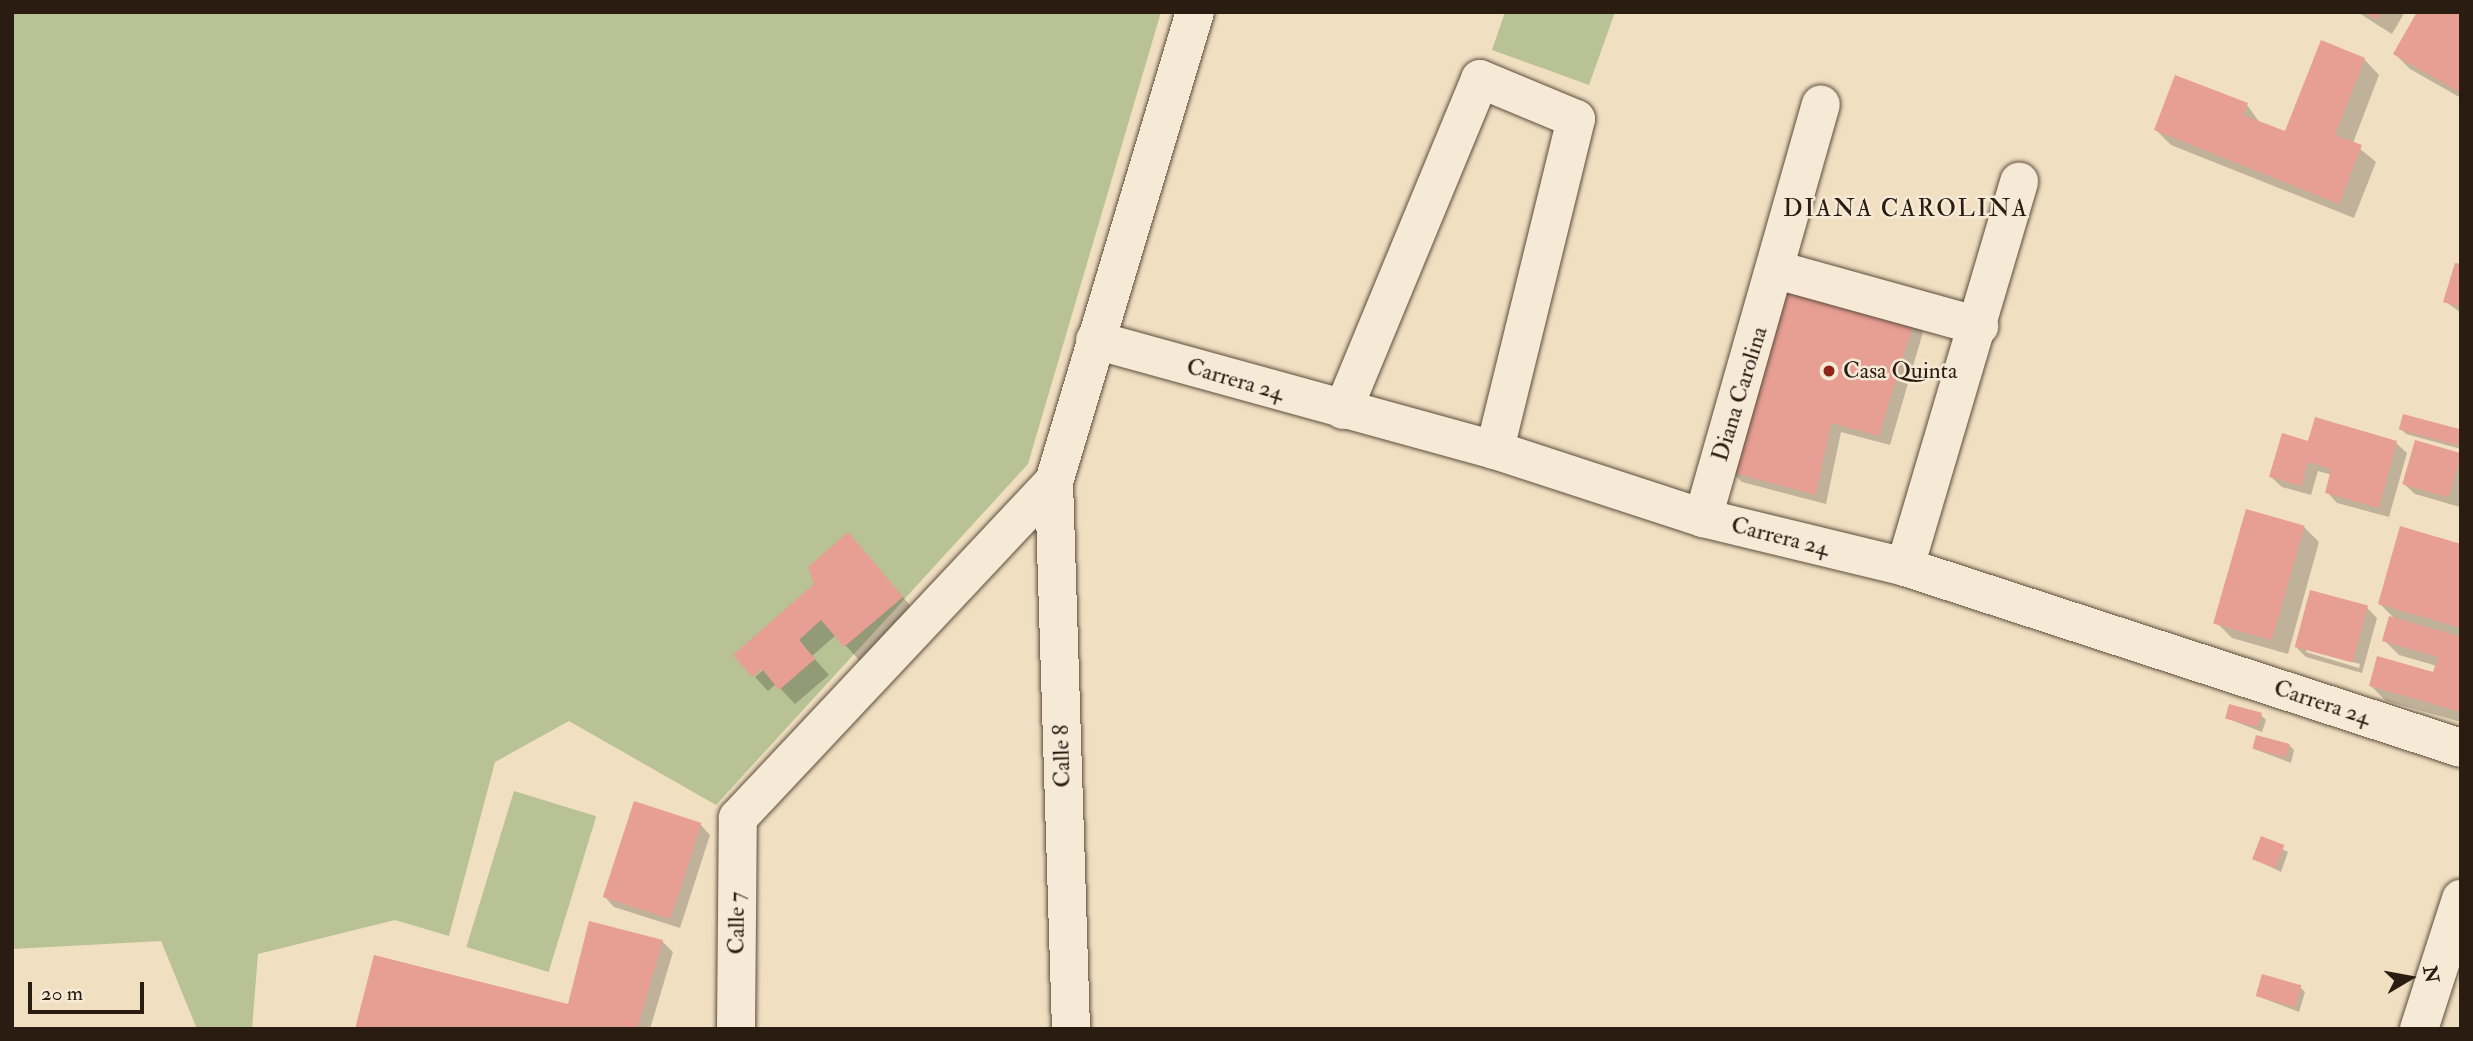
<!DOCTYPE html>
<html>
<head>
<meta charset="utf-8">
<style>
	body { margin:0 }
	#map { position:relative; width:2473px; height:1041px; overflow:hidden; background:#f1dfc1; font-family:"IM FELL Double Pica",serif }
	div>[style] { position:absolute }
	[style*='--x'] { left:calc(var(--x)*1px); top:calc(var(--y)*1px); width:calc(var(--w)*1px); rotate:calc(var(--a)*1deg) }
	.green>* { inset:0; background:#b8c294; transform-origin:0 0 }
	.shadow>* { inset:0; background:#0003 }
	.building>* { inset:0; background:#e79e93; transform-origin:0 0 }
	.roads { filter:drop-shadow(0 0 2px #5c4d3d) drop-shadow(0 0 2px #5c4d3d) }
	.minor>* { height:38px; margin:-19px; padding:0 19px; transform-origin:19px; border-radius:19px; background:#f6ead7 }
	.dots>* { width:19px; height:19px; translate:-50% -50%; box-sizing:border-box; border:4px solid #f6ead7; border-radius:50% }
	span { translate:-50% -50%; white-space:nowrap; text-align:center; line-height:1.15; -webkit-text-stroke:5px #f6ead7; paint-order:stroke }
	.poi-label { font-size:23px; color:#2a1c11 }
	.left { translate:0 -50%; text-align:left }
	.street-label { font-size:23px; color:#2a1c11 }
	.neighbourhood-label { font-size:24px; color:#2a1c11; letter-spacing:2px }
	.frame { position:absolute; inset:0; border:14px solid #2a1c11; pointer-events:none }
	.north { position:absolute; left:2375px; top:943px; width:70px; height:70px; -webkit-text-stroke:5px #f6ead7; paint-order:stroke; rotate:80deg; font-size:19px; font-weight:700; line-height:28px; text-align:center; color:#2a1c11 }
	.north::after { content:''; display:block; margin:auto; width:24px; height:32px; background:#2a1c11; clip-path:polygon(50% 0,100% 100%,50% 72%,0 100%) }
	.scale { position:absolute; left:28px; top:982px; width:116px; height:32px; box-sizing:border-box; border:4px solid #2a1c11; border-top:0; padding-left:9px; font-size:21px; line-height:24px; white-space:nowrap; color:#2a1c11; -webkit-text-stroke:5px #f6ead7; paint-order:stroke }
</style>
</head>
<body>
<div id="map">
	<div class="green">
		<div style="clip-path:polygon(12px 12px,1161px 12px,1028px 464px,716px 805px,569px 721px,495px 762px,449px 936px,395px 920px,258px 954px,252px 1029px,197px 1029px,161px 941px,12px 949px)"></div>
		<div style="clip-path:polygon(1505px 12px,1615px 12px,1589px 85px,1492px 50px)"></div>
		<div style="left:514px;top:791px;width:86px;height:163px;rotate:17deg"></div>
	</div>
	<div class="shadow">
		<div style="clip-path:polygon(2357px 12px,2405px 12px,2392px 34px)"></div>
		<div style="clip-path:polygon(2461px 12px,2461px 98px,2410px 69px,2395px 54px)"></div>
		<div style="clip-path:polygon(2364px 59px,2379px 75px,2353px 143px,2376px 162px,2354px 218px,2171px 145px,2156px 130px,2247px 105px,2260px 123px,2286px 134px)"></div>
		<div style="clip-path:polygon(2461px 266px,2461px 313px,2445px 301px)"></div>
		<div style="clip-path:polygon(1913px 322px,1923px 332px,1890px 445px,1841px 432px,1826px 504px,1742px 482px,1732px 472px)"></div>
		<div style="clip-path:polygon(2401px 429px,2461px 431px,2461px 449px,2406px 434px)"></div>
		<div style="clip-path:polygon(2416px 442px,2461px 455px,2460px 507px,2415px 494px,2404px 484px)"></div>
		<div style="clip-path:polygon(2310px 443px,2396px 443px,2407px 453px,2389px 517px,2337px 503px,2327px 492px,2332px 475px,2318px 471px,2311px 495px,2282px 487px,2271px 477px)"></div>
		<div style="clip-path:polygon(2304px 527px,2319px 542px,2288px 654px,2232px 638px,2217px 623px)"></div>
		<div style="clip-path:polygon(848px 535px,917px 613px,860px 661px,836px 635px,812px 656px,829px 675px,795px 704px,776px 684px,768px 691px,755px 677px,769px 665px)"></div>
		<div style="clip-path:polygon(2461px 545px,2461px 722px,2386px 701px,2371px 686px,2435px 674px,2437px 666px,2399px 655px,2384px 640px,2396px 620px,2380px 604px)"></div>
		<div style="clip-path:polygon(evenodd,2367px 608px,2377px 618px,2362px 673px,2306px 657px,2296px 647px,2367px 608px,2306px 649px,2360px 664px,2359px 668px,2306px 652px,2306px 649px)"></div>
		<div style="clip-path:polygon(2261px 715px,2266px 720px,2262px 732px,2226px 718px)"></div>
		<div style="clip-path:polygon(2290px 746px,2294px 750px,2291px 763px,2254px 749px)"></div>
		<div style="clip-path:polygon(700px 824px,710px 835px,680px 928px,614px 907px,604px 896px)"></div>
		<div style="clip-path:polygon(2262px 839px,2288px 852px,2281px 872px,2254px 859px)"></div>
		<div style="clip-path:polygon(590px 923px,663px 942px,673px 952px,650px 1029px,357px 1029px,569px 1006px)"></div>
		<div style="clip-path:polygon(2300px 987px,2305px 992px,2299px 1012px,2257px 996px)"></div>
	</div>
	<div class="building">
		<div style="clip-path:polygon(2364px 12px,2382px 12px,2377px 20px)"></div>
		<div style="clip-path:polygon(2417px 12px,2461px 12px,2461px 93px,2393px 54px)"></div>
		<div style="clip-path:polygon(2321px 40px,2365px 58px,2335px 135px,2362px 145px,2339px 204px,2154px 130px,2175px 75px,2248px 103px,2243px 115px,2285px 131px)"></div>
		<div style="clip-path:polygon(2455px 263px,2461px 264px,2461px 307px,2443px 302px)"></div>
		<div style="clip-path:polygon(1785px 284px,1914px 320px,1879px 436px,1831px 423px,1816px 495px,1730px 472px)"></div>
		<div style="left:2403px;top:414px;width:60px;height:16px;rotate:15deg"></div>
		<div style="clip-path:polygon(2315px 417px,2397px 441px,2379px 508px,2325px 493px,2331px 469px,2308px 462px,2301px 486px,2269px 477px,2282px 433px,2308px 441px)"></div>
		<div style="left:2415px;top:440px;width:48px;height:46px;rotate:16deg"></div>
		<div style="left:2246px;top:509px;width:61px;height:119px;rotate:16deg"></div>
		<div style="clip-path:polygon(2400px 526px,2461px 544px,2461px 628px,2378px 604px)"></div>
		<div style="clip-path:polygon(848px 532px,903px 597px,844px 647px,821px 620px,799px 640px,815px 659px,779px 690px,762px 669px,752px 677px,733px 655px,814px 584px,808px 567px)"></div>
		<div style="left:2310px;top:590px;width:60px;height:59px;rotate:15deg"></div>
		<div style="clip-path:polygon(2389px 616px,2461px 637px,2461px 712px,2369px 686px,2377px 656px,2433px 672px,2438px 657px,2382px 641px)"></div>
		<div style="left:2229px;top:704px;width:34px;height:15px;rotate:15deg"></div>
		<div style="left:2256px;top:735px;width:35px;height:14px;rotate:15deg"></div>
		<div style="left:634px;top:801px;width:71px;height:101px;rotate:18deg"></div>
		<div style="left:2261px;top:836px;width:25px;height:25px;rotate:21deg"></div>
		<div style="clip-path:polygon(589px 921px,663px 940px,637px 1029px,355px 1029px,374px 955px,568px 1004px)"></div>
		<div style="left:2262px;top:974px;width:41px;height:23px;rotate:16deg"></div>
	</div>
	<div class="roads">
		<div class="minor">
			<div style="--x:1777;--y:270;--w:210;--a:15.5"></div>
			<div style="--x:1095;--y:340;--w:415;--a:15.4"></div>
			<div style="--x:1495;--y:450;--w:219;--a:18.1"></div>
			<div style="--x:1703;--y:518;--w:208;--a:13.6"></div>
			<div style="--x:1905;--y:567;--w:585;--a:18.03"></div>
			<div style="--x:1343;--y:410;--w:358;--a:-67.5"></div>
			<div style="--x:1480;--y:79;--w:104;--a:22.6"></div>
			<div style="--x:1576;--y:119;--w:341;--a:103.8"></div>
			<div style="--x:1054;--y:482;--w:547;--a:88.22"></div>
			<div style="--x:1703;--y:518;--w:430;--a:-74.1"></div>
			<div style="--x:1905;--y:567;--w:402;--a:-73.5"></div>
			<div style="--x:736;--y:1029;--w:211;--a:-89.5"></div>
			<div style="--x:738;--y:818;--w:461;--a:-46.8"></div>
			<div style="--x:1054;--y:482;--w:491;--a:-73.3"></div>
			<div style="--x:2419;--y:1029;--w:137;--a:-72.1"></div>
		</div>
	</div>
	<div class="dots">
		<div style="left:1829px;top:371px;background:#8f2418"></div>
	</div>
	<div class="poi-label">
		<span class="left" style="left:1843px;top:371px">Casa Quinta</span>
	</div>
	<div class="street-label">
		<span style="left:1235px;top:380px;rotate:16deg">Carrera 24</span>
		<span style="left:1740px;top:394px;rotate:-73deg">Diana Carolina</span>
		<span style="left:1780px;top:537px;rotate:14deg">Carrera 24</span>
		<span style="left:2322px;top:703px;rotate:18deg">Carrera 24</span>
		<span style="left:1062px;top:756px;rotate:-92deg">Calle 8</span>
		<span style="left:737px;top:923px;rotate:-90deg">Calle 7</span>
	</div>
	<div class="neighbourhood-label">
		<span style="left:1906px;top:209px">DIANA CAROLINA</span>
	</div>
	<div class="frame"></div>
	<div class="north">N</div>
	<div class="scale">20 m</div>
</div>
</body>
</html>
